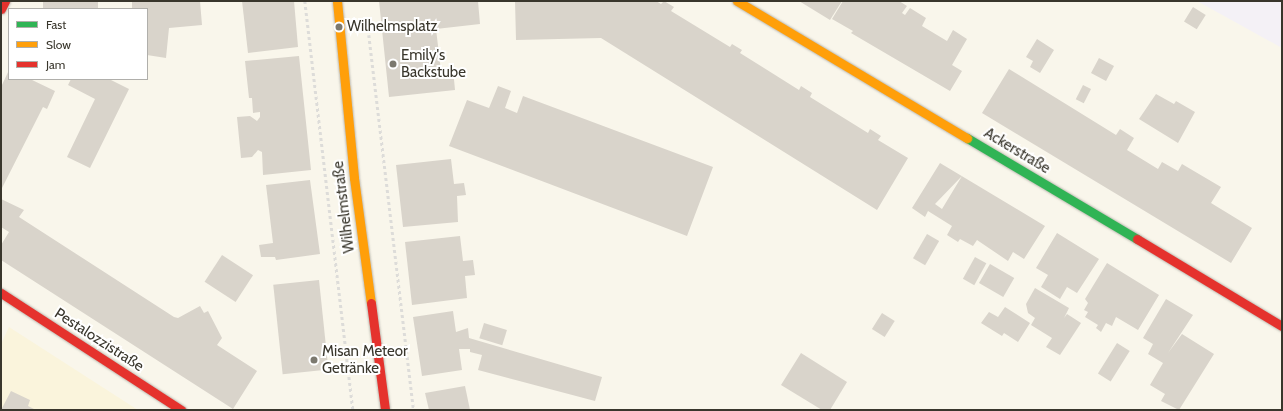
<!DOCTYPE html>
<html>
<head>
<meta charset="utf-8">
<style>
	body { margin:0 }
	#map { position:relative; width:1283px; height:411px; overflow:hidden; background:#f9f6eb; font-family:Cabin,sans-serif }
	div>[style] { position:absolute }
	[style*='--x'] { left:calc(var(--x)*1px); top:calc(var(--y)*1px); width:calc(var(--w)*1px); rotate:calc(var(--a)*1deg) }
	.industrial>* { inset:0; background:#f4f1f6 }
	.built>* { inset:0; background:#faf4dc }
	.building>* { inset:0; background:#d9d4cb; transform-origin:0 0 }
	.path>* { height:2.5px; margin-top:-1.25px; transform-origin:0; background:repeating-linear-gradient(90deg,#dddcd9 0 3px,transparent 0 6px) }
	.roads { filter:drop-shadow(0 0 1px #bdbab1) drop-shadow(0 0 1px #bdbab1) }
	.fast>* { height:9px; margin:-4.5px; padding:0 4.5px; transform-origin:4.5px; border-radius:4.5px; background:#30b455 }
	.slow>* { height:9px; margin:-4.5px; padding:0 4.5px; transform-origin:4.5px; border-radius:4.5px; background:#ff9f0a }
	.jam>* { height:9px; margin:-4.5px; padding:0 4.5px; transform-origin:4.5px; border-radius:4.5px; background:#e5322d }
	.dots>* { width:11px; height:11px; translate:-50% -50%; box-sizing:border-box; border:2px solid #fff; border-radius:50% }
	span { translate:-50% -50%; white-space:nowrap; text-align:center; line-height:1.15; -webkit-text-stroke:4px #fff; paint-order:stroke }
	.poi-label { font-size:15px; color:#39362c }
	.left { translate:0 -50%; text-align:left }
	.street-label { font-size:15px; color:#39362c }
	.frame { position:absolute; inset:0; border:2px solid #39362c; pointer-events:none }
	.legend { position:absolute; left:8px; top:8px; width:140px; height:72px; box-sizing:border-box; background:#fff; border:1px solid #b0afab; margin:0; padding:5px 7px; list-style:none; font-size:12px; color:#39362c }
	.legend li { display:flex; align-items:center; gap:8px; height:20px }
	.legend b { width:20px; border:1px solid #b0afab }
</style>
</head>
<body>
<div id="map">
	<div class="industrial">
		<div style="clip-path:polygon(1197px 1px,1282px 1px,1282px 48px)"></div>
	</div>
	<div class="built">
		<div style="clip-path:polygon(9px 327px,138px 410px,1px 410px,1px 344px)"></div>
	</div>
	<div class="building">
		<div style="left:43px;top:1px;width:55px;height:9px"></div>
		<div style="clip-path:polygon(132px 1px,200px 1px,202px 25px,169px 28px,166px 58px,147px 55px,147px 9px,132px 9px)"></div>
		<div style="clip-path:polygon(242px 1px,294px 1px,298px 47px,248px 53px)"></div>
		<div style="clip-path:polygon(379px 1px,478px 1px,480px 24px,436px 29px,441px 71px,453px 69px,455px 90px,389px 97px)"></div>
		<div style="clip-path:polygon(515px 1px,656px 1px,661px 4px,664px 1px,674px 7px,671px 11px,730px 47px,732px 44px,742px 50px,740px 53px,799px 90px,801px 86px,812px 93px,810px 97px,868px 133px,870px 129px,881px 136px,878px 140px,908px 158px,877px 210px,601px 38px,516px 40px)"></div>
		<div style="clip-path:polygon(799px 1px,842px 1px,830px 20px)"></div>
		<div style="clip-path:polygon(843px 1px,899px 1px,907px 6px,902px 13px,905px 15px,910px 8px,926px 18px,922px 26px,947px 41px,953px 30px,967px 39px,952px 65px,962px 71px,950px 91px,851px 33px,853px 31px,832px 19px)"></div>
		<div style="left:1193px;top:7px;width:15px;height:17px;rotate:32deg"></div>
		<div style="clip-path:polygon(1037px 39px,1054px 50px,1040px 73px,1030px 67px,1033px 61px,1026px 57px)"></div>
		<div style="clip-path:polygon(299px 56px,311px 170px,263px 175px,262px 152px,258px 150px,252px 157px,241px 158px,237px 117px,250px 116px,257px 121px,260px 117px,260px 112px,253px 113px,252px 98px,249px 98px,245px 61px)"></div>
		<div style="left:1099px;top:58px;width:17px;height:17px;rotate:28deg"></div>
		<div style="clip-path:polygon(1009px 69px,1116px 135px,1120px 129px,1134px 138px,1127px 150px,1158px 169px,1162px 162px,1178px 171px,1182px 164px,1221px 187px,1211px 203px,1252px 228px,1231px 263px,982px 113px)"></div>
		<div style="clip-path:polygon(9px 70px,9px 79px,30px 79px,55px 91px,47px 109px,43px 107px,1px 190px,1px 87px)"></div>
		<div style="clip-path:polygon(71px 79px,109px 79px,129px 89px,90px 168px,67px 157px,95px 99px,68px 85px)"></div>
		<div style="left:1083px;top:85px;width:9px;height:16px;rotate:27deg"></div>
		<div style="clip-path:polygon(498px 86px,511px 91px,505px 108px,517px 113px,523px 96px,713px 167px,687px 236px,449px 146px,467px 100px,489px 108px)"></div>
		<div style="clip-path:polygon(1156px 94px,1174px 104px,1176px 101px,1195px 112px,1178px 143px,1139px 119px)"></div>
		<div style="clip-path:polygon(451px 159px,454px 184px,464px 183px,466px 195px,457px 196px,458px 222px,403px 227px,396px 165px)"></div>
		<div style="clip-path:polygon(evenodd,940px 163px,1045px 226px,1024px 259px,1013px 252px,1008px 261px,977px 240px,973px 246px,960px 239px,958px 242px,947px 235px,952px 226px,928px 211px,925px 217px,912px 208px,940px 163px,962px 176px,942px 209px,935px 204px,962px 176px)"></div>
		<div style="clip-path:polygon(310px 180px,320px 254px,276px 260px,275px 257px,261px 257px,259px 245px,273px 243px,266px 185px)"></div>
		<div style="clip-path:polygon(1px 199px,24px 210px,19px 217px,174px 317px,178px 318px,200px 306px,204px 313px,208px 311px,222px 338px,217px 345px,257px 371px,233px 409px,1px 260px,1px 245px,9px 232px,1px 227px)"></div>
		<div style="clip-path:polygon(1057px 233px,1099px 259px,1077px 293px,1067px 287px,1060px 299px,1041px 287px,1048px 275px,1036px 268px)"></div>
		<div style="left:927px;top:234px;width:14px;height:28px;rotate:30deg"></div>
		<div style="clip-path:polygon(460px 236px,463px 261px,473px 260px,475px 275px,465px 276px,467px 298px,412px 305px,405px 242px)"></div>
		<div style="left:222px;top:255px;width:37px;height:32px;rotate:33deg"></div>
		<div style="left:975px;top:257px;width:13px;height:25px;rotate:29deg"></div>
		<div style="clip-path:polygon(1107px 263px,1159px 295px,1138px 330px,1116px 317px,1112px 326px,1106px 323px,1101px 332px,1096px 328px,1098px 325px,1085px 317px,1088px 312px,1084px 310px,1088px 303px,1085px 299px)"></div>
		<div style="left:990px;top:264px;width:28px;height:22px;rotate:30deg"></div>
		<div style="left:319px;top:280px;width:90px;height:46px;rotate:84deg"></div>
		<div style="clip-path:polygon(1035px 288px,1069px 308px,1064px 318px,1067px 314px,1081px 323px,1060px 355px,1046px 347px,1052px 338px,1031px 325px,1035px 318px,1028px 313px,1026px 304px)"></div>
		<div style="clip-path:polygon(1166px 299px,1193px 315px,1168px 353px,1182px 334px,1214px 354px,1179px 410px,1161px 401px,1165px 394px,1150px 385px,1163px 363px,1148px 354px,1153px 344px,1143px 338px)"></div>
		<div style="clip-path:polygon(1005px 307px,1030px 323px,1018px 342px,1004px 333px,1002px 336px,981px 323px,989px 312px,998px 317px)"></div>
		<div style="clip-path:polygon(453px 311px,456px 332px,468px 328px,469px 338px,602px 377px,595px 401px,478px 370px,482px 355px,470px 352px,470px 349px,459px 349px,462px 370px,422px 376px,413px 317px)"></div>
		<div style="left:882px;top:313px;width:15px;height:19px;rotate:32deg"></div>
		<div style="left:484px;top:323px;width:24px;height:16px;rotate:17deg"></div>
		<div style="left:1117px;top:343px;width:15px;height:36px;rotate:32deg"></div>
		<div style="clip-path:polygon(801px 353px,847px 382px,830px 410px,822px 410px,781px 385px)"></div>
		<div style="clip-path:polygon(465px 386px,470px 410px,429px 410px,425px 393px)"></div>
		<div style="clip-path:polygon(11px 391px,30px 400px,28px 406px,36px 410px,1px 410px)"></div>
	</div>
	<div class="path">
		<div style="--x:305;--y:1;--w:412;--a:83.3"></div>
		<div style="--x:369;--y:35;--w:378;--a:83.2"></div>
	</div>
	<div class="roads">
		<div class="fast">
			<div style="--x:967;--y:138;--w:198;--a:30.7"></div>
		</div>
		<div class="slow">
			<div style="--x:337;--y:1;--w:178;--a:84.5"></div>
			<div style="--x:354;--y:178;--w:126;--a:82.3"></div>
			<div style="--x:737;--y:1;--w:268;--a:30.8"></div>
		</div>
		<div class="jam">
			<div style="--x:1;--y:9;--w:9;--a:-63"></div>
			<div style="--x:1137;--y:239;--w:169;--a:31"></div>
			<div style="--x:1;--y:293;--w:215;--a:33"></div>
			<div style="--x:371;--y:303;--w:108;--a:82.5"></div>
		</div>
	</div>
	<div class="dots">
		<div style="left:339px;top:27px;background:#7c796f"></div>
		<div style="left:393px;top:64px;background:#7c796f"></div>
		<div style="left:314px;top:360px;background:#7c796f"></div>
	</div>
	<div class="poi-label">
		<span class="left" style="left:347px;top:27px">Wilhelmsplatz</span>
		<span class="left" style="left:401px;top:64px">Emily's<br>Backstube</span>
		<span class="left" style="left:322px;top:360px">Misan Meteor<br>Getränke</span>
	</div>
	<div class="street-label">
		<span style="left:1017px;top:151px;rotate:31deg">Ackerstraße</span>
		<span style="left:344px;top:207px;rotate:-97deg">Wilhelmstraße</span>
		<span style="left:99px;top:340px;rotate:33deg">Pestalozzistraße</span>
	</div>
	<div class="frame"></div>
	<ul class="legend">
	<li><b style="height:5px;background:#30b455"></b>Fast</li>
	<li><b style="height:5px;background:#ff9f0a"></b>Slow</li>
	<li><b style="height:5px;background:#e5322d"></b>Jam</li>
	</ul>
</div>
</body>
</html>
